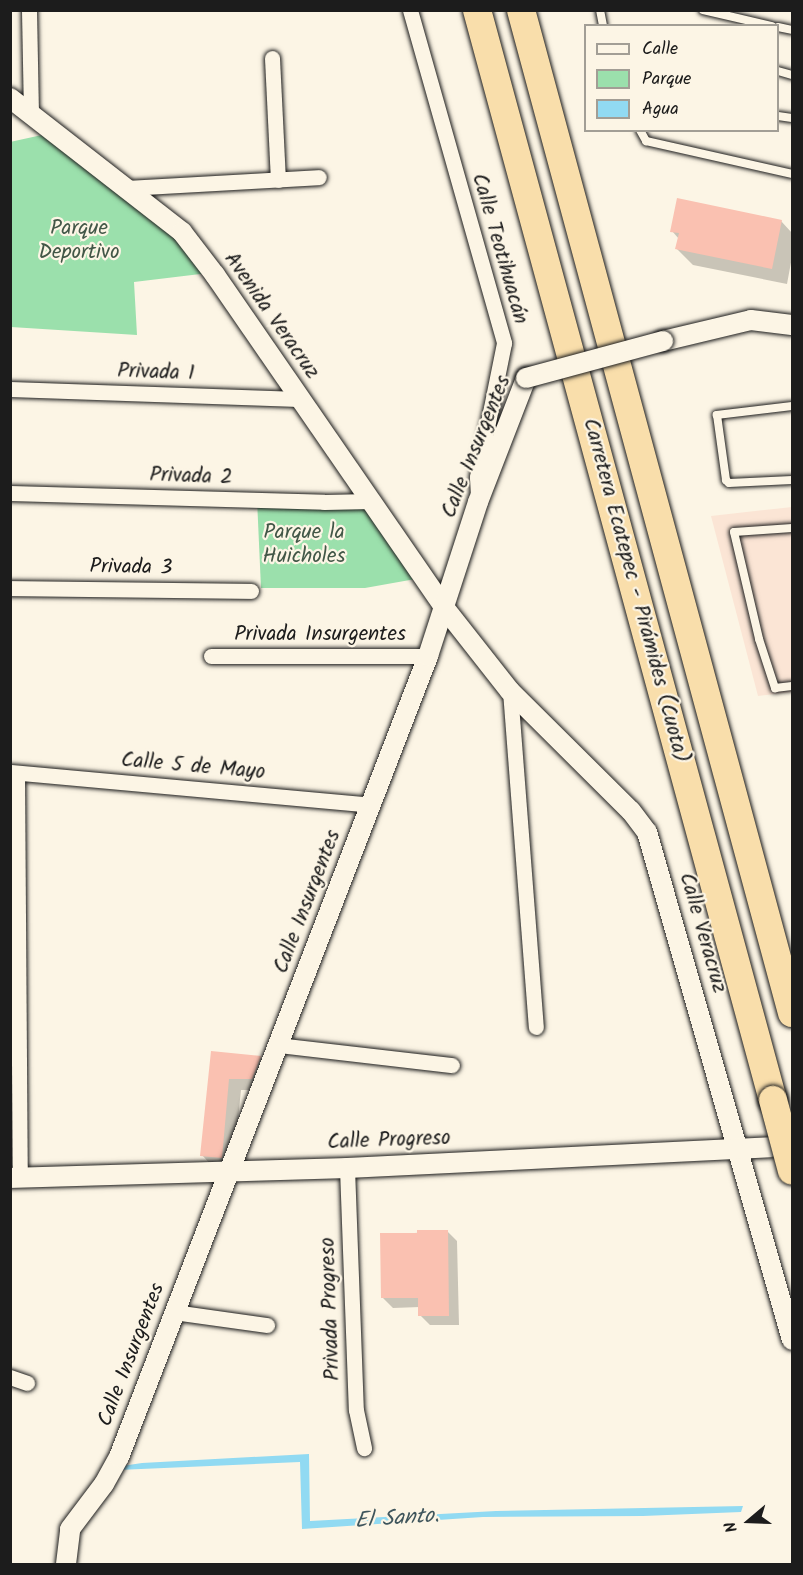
<!DOCTYPE html>
<html>
<head>
<meta charset="utf-8">
<style>
	body { margin:0 }
	#map { position:relative; width:803px; height:1575px; overflow:hidden; background:#fcf5e5; font-family:Kalam,sans-serif }
	div>[style] { position:absolute }
	[style*='--x'] { left:calc(var(--x)*1px); top:calc(var(--y)*1px); width:calc(var(--w)*1px); rotate:calc(var(--a)*1deg) }
	.built>* { inset:0; background:#fbe5d5 }
	.green>* { inset:0; background:#9be0ac }
	.water>* { inset:0; background:#91daf2 }
	.shadow>* { inset:0; background:#0003 }
	.building>* { inset:0; background:#fac1b1 }
	.roads { filter:drop-shadow(0 0 2px #1c1c1c) drop-shadow(0 0 2px #1c1c1c) }
	.service>* { height:8px; margin:-4px; padding:0 4px; transform-origin:4px; border-radius:4px; background:#fcf5e5 }
	.minor>* { height:15px; margin:-7.5px; padding:0 7.5px; transform-origin:7.5px; border-radius:7.5px; background:#fcf5e5 }
	.tertiary>* { height:20px; margin:-10px; padding:0 10px; transform-origin:10px; border-radius:10px; background:#fcf5e5 }
	.motorway>* { height:28px; margin:-14px; padding:0 14px; transform-origin:14px; border-radius:14px; background:#f9deab }
	.bridges { filter:drop-shadow(0 0 2px #1c1c1c) drop-shadow(0 0 2px #1c1c1c) }
	.tertiary-bridge>* { height:20px; margin:-10px; padding:0 10px; transform-origin:10px; border-radius:10px; background:#fcf5e5 }
	.motorway-bridge>* { height:28px; margin:-14px; padding:0 14px; transform-origin:14px; border-radius:14px; background:#f9deab }
	span { translate:-50% -50%; white-space:nowrap; text-align:center; line-height:1.15; -webkit-text-stroke:4.5px #fcf5e5; paint-order:stroke }
	.park-label { font-size:21px; color:#425747 }
	.street-label { font-size:21px; color:#1c1c1c }
	.water-label { font-size:22px; color:#3f555c; font-style:italic }
	.frame { position:absolute; inset:0; border:12px solid #1c1c1c; pointer-events:none }
	.legend { position:absolute; left:584px; top:24px; width:195px; height:108px; box-sizing:border-box; background:#fcf5e5; border:2px solid #a29e95; margin:0; padding:8px 10px; list-style:none; font-size:18px; color:#1c1c1c }
	.legend li { display:flex; align-items:center; gap:12px; height:30px }
	.legend b { width:30px; border:2px solid #a29e95 }
	.north { position:absolute; left:719px; top:1491px; width:60px; height:60px; -webkit-text-stroke:4px #fcf5e5; paint-order:stroke; rotate:251deg; font-size:16px; font-weight:700; line-height:24px; text-align:center; color:#1c1c1c }
	.north::after { content:''; display:block; margin:auto; width:21px; height:27px; background:#1c1c1c; clip-path:polygon(50% 0,100% 100%,50% 72%,0 100%) }
</style>
</head>
<body>
<div id="map">
	<div class="built">
		<div style="clip-path:polygon(792px 507px,792px 692px,758px 696px,711px 516px)"></div>
	</div>
	<div class="green">
		<div style="clip-path:polygon(51px 133px,217px 272px,134px 282px,137px 335px,11px 327px,10px 142px)"></div>
		<div style="clip-path:polygon(257px 499px,372px 504px,421px 578px,365px 588px,261px 588px)"></div>
	</div>
	<div class="water">
		<div style="clip-path:polygon(309px 1454px,310px 1521px,496px 1511px,743px 1506px,741px 1512px,643px 1516px,483px 1517px,302px 1529px,300px 1462px,118px 1470px,122px 1466px,142px 1463px)"></div>
	</div>
	<div class="shadow">
		<div style="clip-path:polygon(781px 221px,792px 233px,792px 257px,787px 284px,693px 265px,677px 249px,679px 239px,672px 231px)"></div>
		<div style="clip-path:polygon(212px 1053px,260px 1057px,272px 1069px,264px 1090px,241px 1090px,233px 1169px,213px 1167px,202px 1155px)"></div>
		<div style="clip-path:polygon(447px 1231px,457px 1241px,459px 1325px,430px 1325px,420px 1315px,420px 1307px,393px 1308px,383px 1298px,382px 1235px)"></div>
	</div>
	<div class="building">
		<div style="clip-path:polygon(677px 198px,782px 220px,772px 269px,675px 249px,679px 233px,670px 232px)"></div>
		<div style="clip-path:polygon(211px 1051px,261px 1056px,252px 1079px,229px 1079px,222px 1158px,200px 1156px)"></div>
		<div style="clip-path:polygon(417px 1230px,448px 1230px,449px 1316px,418px 1316px,418px 1298px,381px 1298px,380px 1233px,417px 1233px)"></div>
	</div>
	<div class="roads">
		<div class="service">
			<div style="--x:600;--y:10;--w:16;--a:79"></div>
			<div style="--x:703;--y:10;--w:71;--a:13.1"></div>
			<div style="--x:778;--y:27;--w:14;--a:12"></div>
			<div style="--x:778;--y:71;--w:15;--a:16"></div>
			<div style="--x:778;--y:116;--w:14;--a:8"></div>
			<div style="--x:640;--y:130;--w:13;--a:61"></div>
			<div style="--x:646;--y:141;--w:150;--a:12.7"></div>
			<div style="--x:792;--y:406;--w:76;--a:173.2"></div>
			<div style="--x:717;--y:415;--w:66;--a:82.1"></div>
			<div style="--x:726;--y:480;--w:4;--a:45"></div>
			<div style="--x:729;--y:483;--w:63;--a:-2.7"></div>
			<div style="--x:792;--y:528;--w:58;--a:176.1"></div>
			<div style="--x:734;--y:532;--w:110;--a:76.8"></div>
			<div style="--x:759;--y:639;--w:52;--a:71.9"></div>
			<div style="--x:775;--y:688;--w:17;--a:-7"></div>
		</div>
		<div class="minor">
			<div style="--x:29;--y:10;--w:104;--a:88.9"></div>
			<div style="--x:410;--y:10;--w:346;--a:74.2"></div>
			<div style="--x:504;--y:343;--w:137;--a:101.4"></div>
			<div style="--x:477;--y:477;--w:22;--a:87"></div>
			<div style="--x:272;--y:58;--w:122;--a:87.2"></div>
			<div style="--x:125;--y:188;--w:194;--a:-3.2"></div>
			<div style="--x:10;--y:389;--w:289;--a:2"></div>
			<div style="--x:10;--y:493;--w:314;--a:1.6"></div>
			<div style="--x:324;--y:502;--w:47;--a:-1.2"></div>
			<div style="--x:10;--y:588;--w:241;--a:0.7"></div>
			<div style="--x:211;--y:656;--w:217;--a:0"></div>
			<div style="--x:510;--y:691;--w:337;--a:85.6"></div>
			<div style="--x:10;--y:772;--w:363;--a:5.2"></div>
			<div style="--x:17;--y:773;--w:405;--a:89.6"></div>
			<div style="--x:278;--y:1045;--w:175;--a:6.6"></div>
			<div style="--x:347;--y:1168;--w:242;--a:87.9"></div>
			<div style="--x:356;--y:1410;--w:39;--a:78"></div>
			<div style="--x:174;--y:1312;--w:94;--a:8"></div>
			<div style="--x:10;--y:1377;--w:18;--a:19"></div>
		</div>
		<div class="tertiary">
			<div style="--x:10;--y:98;--w:218;--a:37.9"></div>
			<div style="--x:182;--y:232;--w:54;--a:52.5"></div>
			<div style="--x:215;--y:275;--w:402;--a:55.4"></div>
			<div style="--x:443;--y:606;--w:108;--a:51.8"></div>
			<div style="--x:510;--y:691;--w:170;--a:44.8"></div>
			<div style="--x:631;--y:811;--w:26;--a:53"></div>
			<div style="--x:647;--y:832;--w:528;--a:74.07"></div>
			<div style="--x:663;--y:341;--w:90;--a:-13.4"></div>
			<div style="--x:751;--y:320;--w:41;--a:7"></div>
			<div style="--x:10;--y:1178;--w:337;--a:-1.7"></div>
			<div style="--x:347;--y:1168;--w:424;--a:-2.8"></div>
			<div style="--x:66;--y:1564;--w:35;--a:-83"></div>
			<div style="--x:70;--y:1529;--w:56;--a:-52.9"></div>
			<div style="--x:104;--y:1484;--w:31;--a:-61"></div>
			<div style="--x:119;--y:1457;--w:859;--a:-68.9"></div>
			<div style="--x:428;--y:656;--w:162;--a:-72"></div>
			<div style="--x:478;--y:502;--w:133;--a:-68.8"></div>
		</div>
		<div class="motorway">
			<div style="--x:477;--y:10;--w:1129;--a:74.81"></div>
			<div style="--x:521;--y:10;--w:1039;--a:74.88"></div>
		</div>
	</div>
	<div class="bridges">
		<div class="tertiary-bridge">
			<div style="--x:526;--y:378;--w:142;--a:-15.1"></div>
		</div>
		<div class="motorway-bridge">
			<div style="--x:773;--y:1100;--w:73;--a:75"></div>
		</div>
	</div>
	<div class="park-label">
		<span style="left:79px;top:241px">Parque<br>Deportivo</span>
		<span style="left:304px;top:545px">Parque la<br>Huicholes</span>
	</div>
	<div class="street-label">
		<span style="left:499px;top:249px;rotate:74deg">Calle Teotihuacán</span>
		<span style="left:271px;top:316px;rotate:55deg">Avenida Veracruz</span>
		<span style="left:156px;top:373px;rotate:2deg">Privada 1</span>
		<span style="left:477px;top:447px;rotate:-68deg">Calle Insurgentes</span>
		<span style="left:191px;top:477px;rotate:2deg">Privada 2</span>
		<span style="left:131px;top:568px;rotate:1deg">Privada 3</span>
		<span style="left:635px;top:591px;rotate:75deg">Carretera Ecatepec - Pirámides (Cuota)</span>
		<span style="left:320px;top:635px">Privada Insurgentes</span>
		<span style="left:193px;top:767px;rotate:5deg">Calle 5 de Mayo</span>
		<span style="left:308px;top:902px;rotate:-69deg">Calle Insurgentes</span>
		<span style="left:702px;top:933px;rotate:74deg">Calle Veracruz</span>
		<span style="left:389px;top:1141px;rotate:-2deg">Calle Progreso</span>
		<span style="left:331px;top:1309px;rotate:-92deg">Privada Progreso</span>
		<span style="left:132px;top:1355px;rotate:-69deg">Calle Insurgentes</span>
	</div>
	<div class="water-label">
		<span style="left:397px;top:1519px;rotate:-4deg">El Santo.</span>
	</div>
	<div class="frame"></div>
	<ul class="legend">
	<li><b style="height:8px;background:#fcf5e5"></b>Calle</li>
	<li><b style="height:16px;background:#9be0ac"></b>Parque</li>
	<li><b style="height:16px;background:#91daf2"></b>Agua</li>
	</ul>
	<div class="north">N</div>
</div>
</body>
</html>
